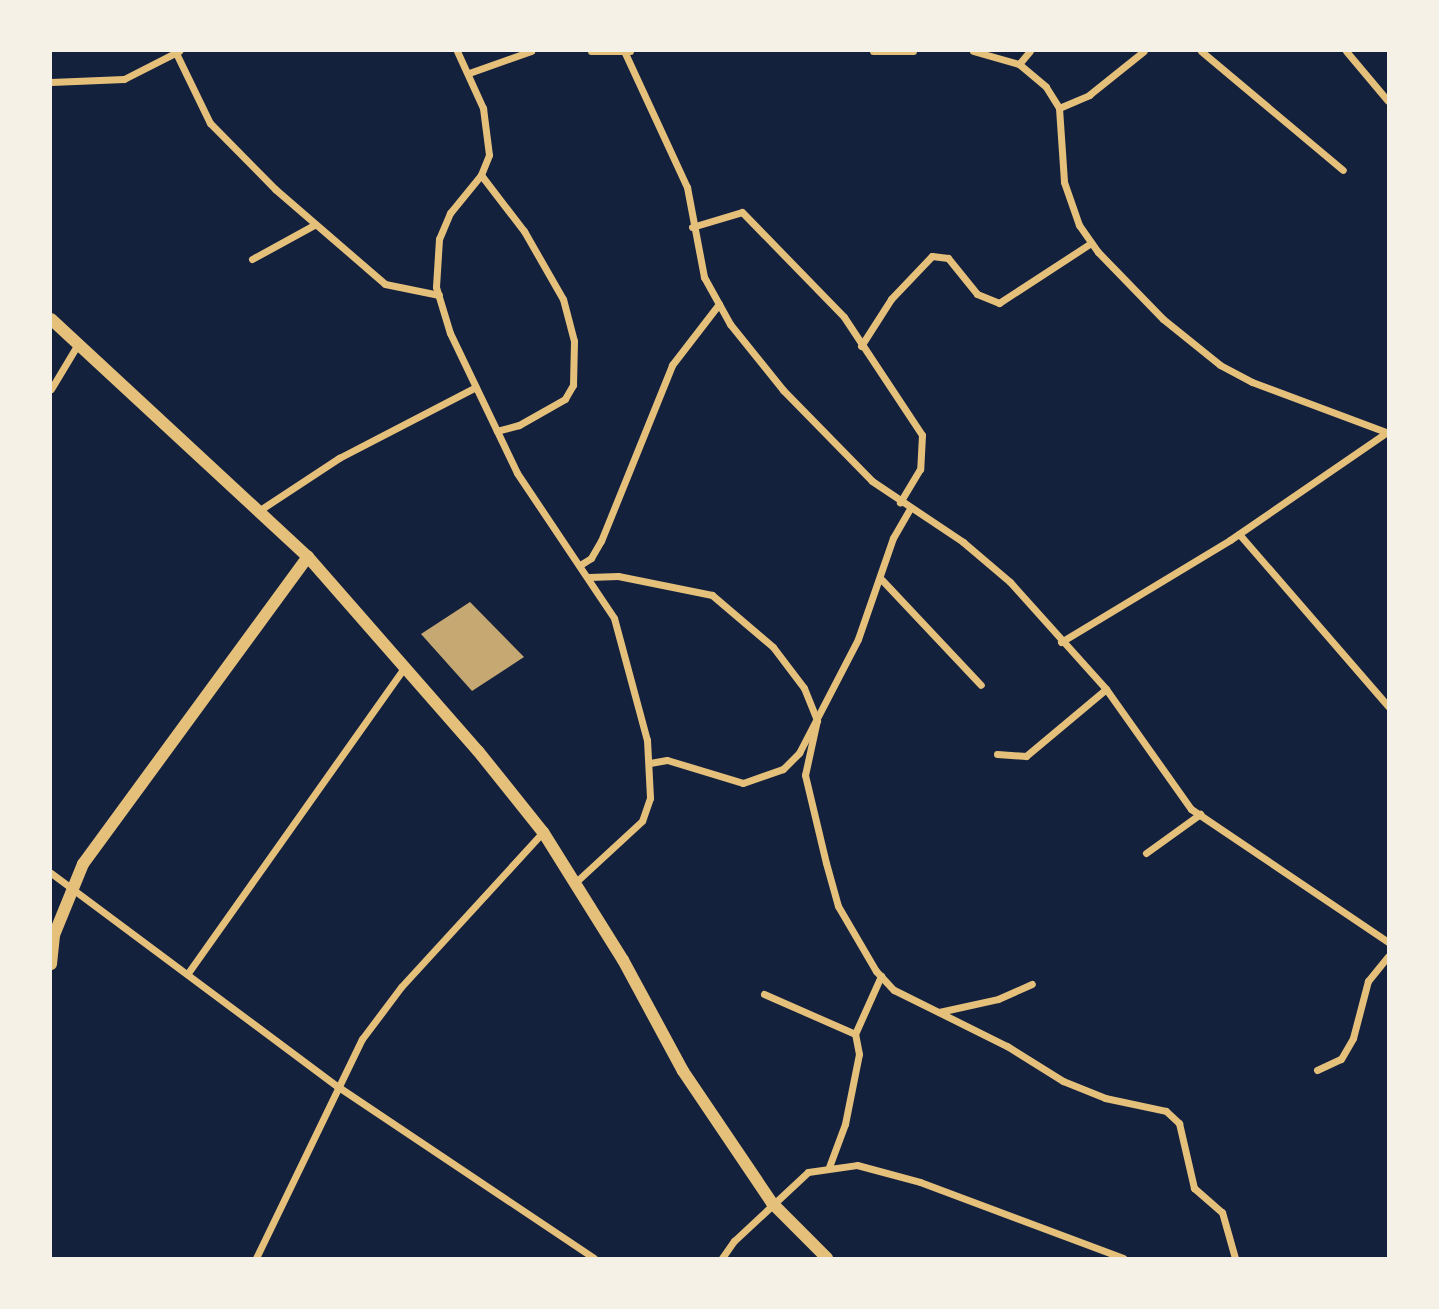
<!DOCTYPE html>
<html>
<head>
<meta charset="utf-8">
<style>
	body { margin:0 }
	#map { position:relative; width:1439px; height:1309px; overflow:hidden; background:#14213d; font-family:Roboto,sans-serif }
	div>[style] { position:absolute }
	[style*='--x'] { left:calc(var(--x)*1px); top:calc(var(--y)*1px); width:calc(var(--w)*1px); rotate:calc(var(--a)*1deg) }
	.building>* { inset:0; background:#c6a872 }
	.minor>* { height:7px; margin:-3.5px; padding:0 3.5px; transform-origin:3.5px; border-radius:3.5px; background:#e5c07b }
	.tertiary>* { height:12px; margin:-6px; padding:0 6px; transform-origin:6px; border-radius:6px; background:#e5c07b }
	span { translate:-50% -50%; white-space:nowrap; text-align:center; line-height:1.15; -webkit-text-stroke:6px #f6f1e7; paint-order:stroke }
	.frame { position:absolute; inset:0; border:52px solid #f6f1e7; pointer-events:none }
</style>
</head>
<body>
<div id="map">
	<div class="building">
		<div style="clip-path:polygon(470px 602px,524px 657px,472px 691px,421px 634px)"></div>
	</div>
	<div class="minor">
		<div style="--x:457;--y:51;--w:63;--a:65.5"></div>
		<div style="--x:483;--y:108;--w:47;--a:82.7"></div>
		<div style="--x:489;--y:155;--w:22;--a:112"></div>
		<div style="--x:481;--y:175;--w:49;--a:129.2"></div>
		<div style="--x:450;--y:213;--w:28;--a:113"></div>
		<div style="--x:439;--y:239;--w:48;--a:93.6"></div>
		<div style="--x:436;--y:287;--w:48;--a:73.1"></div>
		<div style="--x:450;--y:333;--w:155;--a:64.4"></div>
		<div style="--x:517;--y:473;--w:174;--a:56.2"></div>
		<div style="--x:614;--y:618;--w:126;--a:74.9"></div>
		<div style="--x:647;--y:740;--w:58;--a:87"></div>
		<div style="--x:650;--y:798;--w:24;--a:109"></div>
		<div style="--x:642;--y:821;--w:90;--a:137.3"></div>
		<div style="--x:591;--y:51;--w:39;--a:0"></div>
		<div style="--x:873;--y:51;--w:40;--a:0"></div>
		<div style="--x:973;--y:51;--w:48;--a:15.8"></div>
		<div style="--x:1019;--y:64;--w:35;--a:40"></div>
		<div style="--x:1046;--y:87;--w:25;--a:58"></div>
		<div style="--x:1059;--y:108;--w:74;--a:86.1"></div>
		<div style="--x:1064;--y:182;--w:46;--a:70.8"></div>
		<div style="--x:1079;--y:225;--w:33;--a:55"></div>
		<div style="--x:1098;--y:252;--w:93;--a:45.9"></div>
		<div style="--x:1163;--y:319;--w:73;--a:38.9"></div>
		<div style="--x:1220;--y:365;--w:36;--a:28"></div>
		<div style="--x:1252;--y:382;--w:143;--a:20.5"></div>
		<div style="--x:1201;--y:51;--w:185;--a:40"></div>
		<div style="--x:1346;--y:51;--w:65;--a:50"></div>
		<div style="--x:176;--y:53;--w:78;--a:64.1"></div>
		<div style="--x:210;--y:123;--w:93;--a:45.4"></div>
		<div style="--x:275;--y:189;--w:145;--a:40.8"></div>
		<div style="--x:385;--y:284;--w:55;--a:11.5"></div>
		<div style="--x:625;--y:53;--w:148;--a:65.2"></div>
		<div style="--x:687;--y:187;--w:92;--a:79.3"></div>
		<div style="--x:704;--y:277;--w:54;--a:61"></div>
		<div style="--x:730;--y:324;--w:85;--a:51.2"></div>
		<div style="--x:783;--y:390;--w:127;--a:45.6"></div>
		<div style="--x:872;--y:481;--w:110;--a:33.8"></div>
		<div style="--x:963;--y:542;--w:62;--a:40.4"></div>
		<div style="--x:1010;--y:582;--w:144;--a:48.1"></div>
		<div style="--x:1106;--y:689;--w:147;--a:54.7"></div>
		<div style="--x:1191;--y:809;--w:238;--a:34"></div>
		<div style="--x:1019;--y:64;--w:17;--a:-50"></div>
		<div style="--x:469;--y:73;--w:66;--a:-19.5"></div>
		<div style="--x:51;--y:82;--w:73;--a:-2.4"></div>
		<div style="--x:124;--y:79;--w:62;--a:-27"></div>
		<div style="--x:1059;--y:108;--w:33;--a:-23"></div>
		<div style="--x:1089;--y:95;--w:70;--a:-38.7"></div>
		<div style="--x:481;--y:175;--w:71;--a:52.5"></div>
		<div style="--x:524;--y:231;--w:78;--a:60.2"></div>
		<div style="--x:563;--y:299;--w:43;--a:75.3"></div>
		<div style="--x:574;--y:341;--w:44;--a:91.3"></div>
		<div style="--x:573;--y:385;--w:16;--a:120"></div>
		<div style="--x:565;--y:399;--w:53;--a:150.5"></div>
		<div style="--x:519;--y:425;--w:23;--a:165"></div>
		<div style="--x:692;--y:227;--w:52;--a:-16.7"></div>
		<div style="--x:742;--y:212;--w:146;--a:45.8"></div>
		<div style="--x:844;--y:317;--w:141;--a:56.5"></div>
		<div style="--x:922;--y:435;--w:34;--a:93"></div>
		<div style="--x:920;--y:469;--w:39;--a:121"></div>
		<div style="--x:252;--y:259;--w:71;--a:-28.7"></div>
		<div style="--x:861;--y:346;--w:56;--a:-57.4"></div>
		<div style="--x:891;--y:299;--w:59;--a:-46.4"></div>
		<div style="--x:932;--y:256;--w:16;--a:7"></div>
		<div style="--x:948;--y:258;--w:46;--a:51.1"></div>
		<div style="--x:977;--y:294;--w:24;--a:22"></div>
		<div style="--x:999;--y:303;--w:110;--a:-33.1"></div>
		<div style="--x:51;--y:389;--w:52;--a:-59"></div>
		<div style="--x:260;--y:510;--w:95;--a:-33.4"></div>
		<div style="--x:339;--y:458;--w:154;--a:-27.4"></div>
		<div style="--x:1239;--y:534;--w:228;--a:49.1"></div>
		<div style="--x:580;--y:565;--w:13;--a:-32"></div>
		<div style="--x:591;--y:558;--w:20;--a:-60"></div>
		<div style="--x:601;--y:541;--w:190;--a:-68"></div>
		<div style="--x:672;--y:365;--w:77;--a:-52.4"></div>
		<div style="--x:589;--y:577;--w:29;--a:-2"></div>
		<div style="--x:618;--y:576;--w:96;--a:11.4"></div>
		<div style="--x:712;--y:595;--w:80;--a:40.4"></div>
		<div style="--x:773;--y:647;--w:51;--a:52.9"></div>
		<div style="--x:804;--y:688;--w:35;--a:68"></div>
		<div style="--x:817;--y:720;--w:56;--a:102.3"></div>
		<div style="--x:805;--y:775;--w:90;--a:76.6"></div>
		<div style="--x:826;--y:863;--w:45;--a:74.4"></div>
		<div style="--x:838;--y:906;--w:75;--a:59.7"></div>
		<div style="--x:876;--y:971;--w:26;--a:47"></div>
		<div style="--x:894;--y:990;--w:126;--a:26.4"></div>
		<div style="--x:1007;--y:1046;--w:66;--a:32"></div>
		<div style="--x:1063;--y:1081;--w:45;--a:22"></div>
		<div style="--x:1105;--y:1098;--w:62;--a:12"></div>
		<div style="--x:1166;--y:1111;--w:18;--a:43"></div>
		<div style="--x:1179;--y:1123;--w:67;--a:77"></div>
		<div style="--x:1194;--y:1188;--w:37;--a:41"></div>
		<div style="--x:1222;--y:1212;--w:48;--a:74.2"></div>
		<div style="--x:882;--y:580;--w:144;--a:46.7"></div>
		<div style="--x:1061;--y:642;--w:197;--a:-31.1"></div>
		<div style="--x:1230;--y:540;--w:191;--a:-34.5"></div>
		<div style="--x:997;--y:754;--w:29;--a:4"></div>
		<div style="--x:1026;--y:756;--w:104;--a:-39.9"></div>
		<div style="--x:650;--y:763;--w:17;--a:-10"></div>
		<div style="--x:667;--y:760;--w:79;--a:16.8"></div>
		<div style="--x:743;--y:783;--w:42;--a:-19.3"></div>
		<div style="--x:783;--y:769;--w:23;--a:-45"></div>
		<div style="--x:799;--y:753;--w:128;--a:-62.6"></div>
		<div style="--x:858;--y:639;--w:107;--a:-70.9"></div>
		<div style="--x:893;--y:538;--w:34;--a:-60"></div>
		<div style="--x:1146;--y:853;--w:67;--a:-35.8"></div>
		<div style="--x:51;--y:873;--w:357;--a:36.7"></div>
		<div style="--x:337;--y:1086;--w:309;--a:33.8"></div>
		<div style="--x:188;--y:973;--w:375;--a:-54.7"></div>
		<div style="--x:764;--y:994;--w:99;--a:23.7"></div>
		<div style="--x:939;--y:1012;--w:60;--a:-12.4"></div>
		<div style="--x:998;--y:999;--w:37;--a:-24"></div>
		<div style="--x:1317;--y:1070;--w:26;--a:-25"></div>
		<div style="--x:1341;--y:1059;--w:24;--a:-60"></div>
		<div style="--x:1353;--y:1038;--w:59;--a:-75.3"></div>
		<div style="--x:1368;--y:981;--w:32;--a:-51"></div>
		<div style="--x:829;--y:1167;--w:46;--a:-69.6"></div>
		<div style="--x:845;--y:1124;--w:71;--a:-78.7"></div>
		<div style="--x:859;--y:1054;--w:20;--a:-101"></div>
		<div style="--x:855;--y:1034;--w:64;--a:-65.9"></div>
		<div style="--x:256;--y:1258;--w:243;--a:-64.2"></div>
		<div style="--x:362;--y:1039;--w:65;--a:-53.1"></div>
		<div style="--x:401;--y:987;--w:210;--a:-47.5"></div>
		<div style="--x:722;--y:1258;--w:21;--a:-55"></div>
		<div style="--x:734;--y:1241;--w:101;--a:-43"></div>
		<div style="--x:808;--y:1172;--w:49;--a:-8.1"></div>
		<div style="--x:857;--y:1165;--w:65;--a:15.1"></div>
		<div style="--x:920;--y:1182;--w:217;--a:20.5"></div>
	</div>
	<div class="tertiary">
		<div style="--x:51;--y:319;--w:350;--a:42.8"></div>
		<div style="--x:308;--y:557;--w:258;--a:48.8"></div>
		<div style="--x:478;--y:751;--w:104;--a:51.3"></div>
		<div style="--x:543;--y:832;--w:151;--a:58"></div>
		<div style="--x:623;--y:960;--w:126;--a:61.6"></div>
		<div style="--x:683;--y:1071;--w:159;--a:56"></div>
		<div style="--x:772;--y:1203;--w:78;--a:45"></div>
		<div style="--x:51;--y:964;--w:29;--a:-84"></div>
		<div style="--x:54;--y:935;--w:77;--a:-67.8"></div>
		<div style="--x:83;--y:864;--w:381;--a:-53.8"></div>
	</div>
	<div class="frame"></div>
</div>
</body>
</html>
